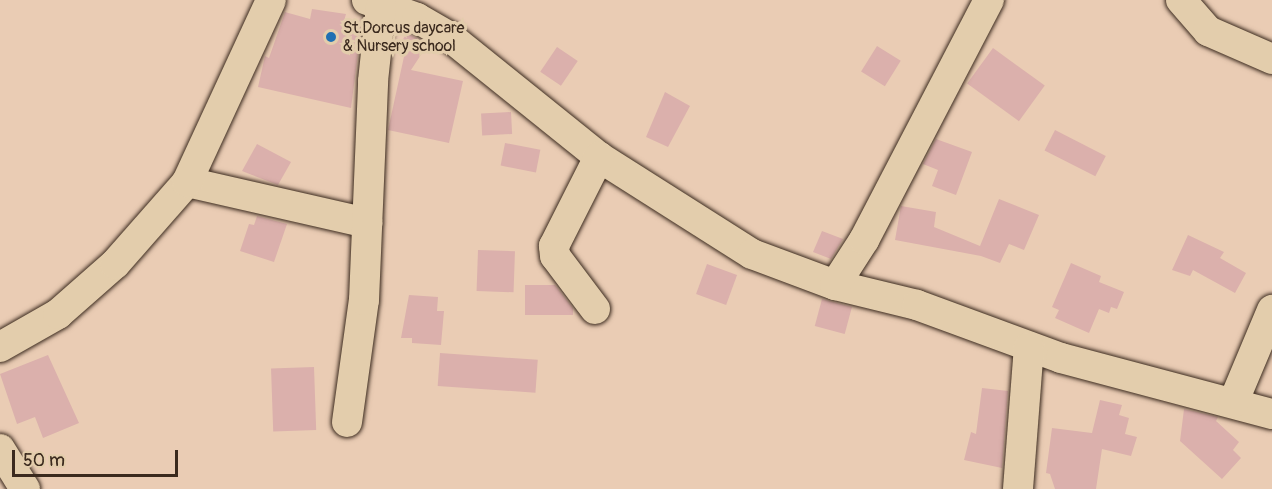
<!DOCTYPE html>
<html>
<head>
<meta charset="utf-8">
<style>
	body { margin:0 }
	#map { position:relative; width:1272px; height:489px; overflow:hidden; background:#eaccb4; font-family:Pangolin,sans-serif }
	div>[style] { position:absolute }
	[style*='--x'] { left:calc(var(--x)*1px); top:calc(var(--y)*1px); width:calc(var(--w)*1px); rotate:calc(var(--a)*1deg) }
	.building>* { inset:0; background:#dbb0ac; transform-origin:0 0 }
	.roads { filter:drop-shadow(0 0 2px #3b2a1e) drop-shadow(0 0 2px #3b2a1e) }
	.minor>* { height:30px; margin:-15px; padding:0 15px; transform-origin:15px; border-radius:15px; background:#e3cdac }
	.dots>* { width:16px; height:16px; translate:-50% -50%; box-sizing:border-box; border:3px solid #e3cdac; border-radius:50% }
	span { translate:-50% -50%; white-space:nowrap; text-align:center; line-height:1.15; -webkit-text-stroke:6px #e3cdac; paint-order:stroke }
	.poi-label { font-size:16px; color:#3b2a1e }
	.left { translate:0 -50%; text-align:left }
	.scale { position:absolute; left:12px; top:450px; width:166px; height:27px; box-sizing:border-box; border:3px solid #3b2a1e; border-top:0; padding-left:8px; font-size:18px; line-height:21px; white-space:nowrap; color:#3b2a1e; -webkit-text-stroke:4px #e3cdac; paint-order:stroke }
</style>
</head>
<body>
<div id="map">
	<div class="building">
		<div style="clip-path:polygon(312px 9px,346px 14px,344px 21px,362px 23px,351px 108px,258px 87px,265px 56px,269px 58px,285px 12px,310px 19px)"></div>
		<div style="clip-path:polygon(407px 33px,428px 44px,411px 70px,463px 81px,449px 143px,388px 130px,405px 52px,398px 47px)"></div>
		<div style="left:877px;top:46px;width:28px;height:30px;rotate:32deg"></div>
		<div style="left:557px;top:47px;width:25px;height:30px;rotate:34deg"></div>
		<div style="left:993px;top:48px;width:64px;height:44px;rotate:36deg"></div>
		<div style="clip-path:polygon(665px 92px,690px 106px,668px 147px,646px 137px)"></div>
		<div style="left:511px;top:112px;width:22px;height:30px;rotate:87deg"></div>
		<div style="left:1055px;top:130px;width:57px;height:23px;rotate:27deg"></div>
		<div style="clip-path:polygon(936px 139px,972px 152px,956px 195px,932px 186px,938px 170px,923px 164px)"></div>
		<div style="left:505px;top:143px;width:36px;height:23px;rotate:11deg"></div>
		<div style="clip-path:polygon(257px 144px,291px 162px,278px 185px,242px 171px)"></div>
		<div style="clip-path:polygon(999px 199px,1039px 215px,1024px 250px,1009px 244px,1000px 263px,981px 256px,895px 240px,901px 206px,936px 212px,934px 227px,980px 246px)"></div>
		<div style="clip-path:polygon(257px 216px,287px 224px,274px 262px,240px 251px,249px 224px,254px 225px)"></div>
		<div style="clip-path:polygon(822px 231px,843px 239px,831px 259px,813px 252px)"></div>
		<div style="clip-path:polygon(1188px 235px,1224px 252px,1220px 258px,1246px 273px,1235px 293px,1193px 270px,1190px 276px,1172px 270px)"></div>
		<div style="left:478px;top:250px;width:37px;height:41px;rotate:2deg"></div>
		<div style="clip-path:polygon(1071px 263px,1101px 276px,1099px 282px,1124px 292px,1117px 309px,1111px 307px,1109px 313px,1099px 309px,1089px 333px,1055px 318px,1059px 310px,1052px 307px)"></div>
		<div style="left:707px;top:264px;width:32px;height:32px;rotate:20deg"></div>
		<div style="clip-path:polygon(525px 285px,555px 285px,573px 308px,573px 315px,525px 315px)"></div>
		<div style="clip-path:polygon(409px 295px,438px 297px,437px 311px,444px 311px,441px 345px,412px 343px,412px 338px,401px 338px)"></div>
		<div style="left:822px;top:299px;width:31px;height:28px;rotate:15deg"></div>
		<div style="left:440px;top:353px;width:98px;height:33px;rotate:4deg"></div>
		<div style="clip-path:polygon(48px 355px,79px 423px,43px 438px,35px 417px,17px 424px,0 374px)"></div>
		<div style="left:314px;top:367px;width:63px;height:43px;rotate:88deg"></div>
		<div style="clip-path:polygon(982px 388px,1008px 391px,1002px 468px,964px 460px,971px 432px,976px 434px)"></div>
		<div style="clip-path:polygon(1100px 400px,1122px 405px,1119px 415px,1129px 418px,1125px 434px,1137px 437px,1131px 456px,1102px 449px,1096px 489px,1055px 489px,1050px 474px,1046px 473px,1052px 428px,1092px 433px)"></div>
		<div style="clip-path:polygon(1184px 409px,1218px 417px,1216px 421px,1239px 442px,1233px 450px,1241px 458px,1222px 479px,1180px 441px)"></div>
	</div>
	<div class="roads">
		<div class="minor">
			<div style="--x:367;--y:0;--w:53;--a:19.8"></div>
			<div style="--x:417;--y:18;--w:38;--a:30"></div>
			<div style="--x:450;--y:37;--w:191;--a:38.8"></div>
			<div style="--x:599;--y:157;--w:181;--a:32.4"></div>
			<div style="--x:752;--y:254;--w:89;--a:20.5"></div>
			<div style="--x:835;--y:285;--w:84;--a:13.7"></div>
			<div style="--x:917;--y:305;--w:153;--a:20.2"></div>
			<div style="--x:1061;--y:358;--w:218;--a:14.9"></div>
			<div style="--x:1181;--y:0;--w:41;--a:48.9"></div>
			<div style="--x:1208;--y:31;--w:70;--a:23.6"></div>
			<div style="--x:187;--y:182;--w:185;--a:12.8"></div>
			<div style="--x:835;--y:285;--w:54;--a:-57.2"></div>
			<div style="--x:864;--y:240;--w:271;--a:-62.5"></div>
			<div style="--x:595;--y:309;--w:66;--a:-127"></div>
			<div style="--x:555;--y:256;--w:10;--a:-96"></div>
			<div style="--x:554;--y:246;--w:100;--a:-63.2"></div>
			<div style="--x:0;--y:347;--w:67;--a:-29.6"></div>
			<div style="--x:58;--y:314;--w:76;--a:-41.3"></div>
			<div style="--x:115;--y:264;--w:109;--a:-48.7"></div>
			<div style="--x:187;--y:182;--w:200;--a:-65.2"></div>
			<div style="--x:1233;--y:403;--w:101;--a:-67.2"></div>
			<div style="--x:347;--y:422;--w:123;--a:-82.1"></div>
			<div style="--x:364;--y:300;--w:219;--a:-87.6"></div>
			<div style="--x:373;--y:81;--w:75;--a:-83.9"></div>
			<div style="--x:0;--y:449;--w:47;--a:58"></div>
			<div style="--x:1018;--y:489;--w:142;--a:-85.6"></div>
		</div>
	</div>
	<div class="dots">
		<div style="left:331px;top:37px;background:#1f6fb2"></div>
	</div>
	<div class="poi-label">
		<span class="left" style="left:343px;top:37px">St.Dorcus daycare<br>&amp; Nursery school</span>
	</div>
	<div class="scale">50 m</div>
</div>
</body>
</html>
